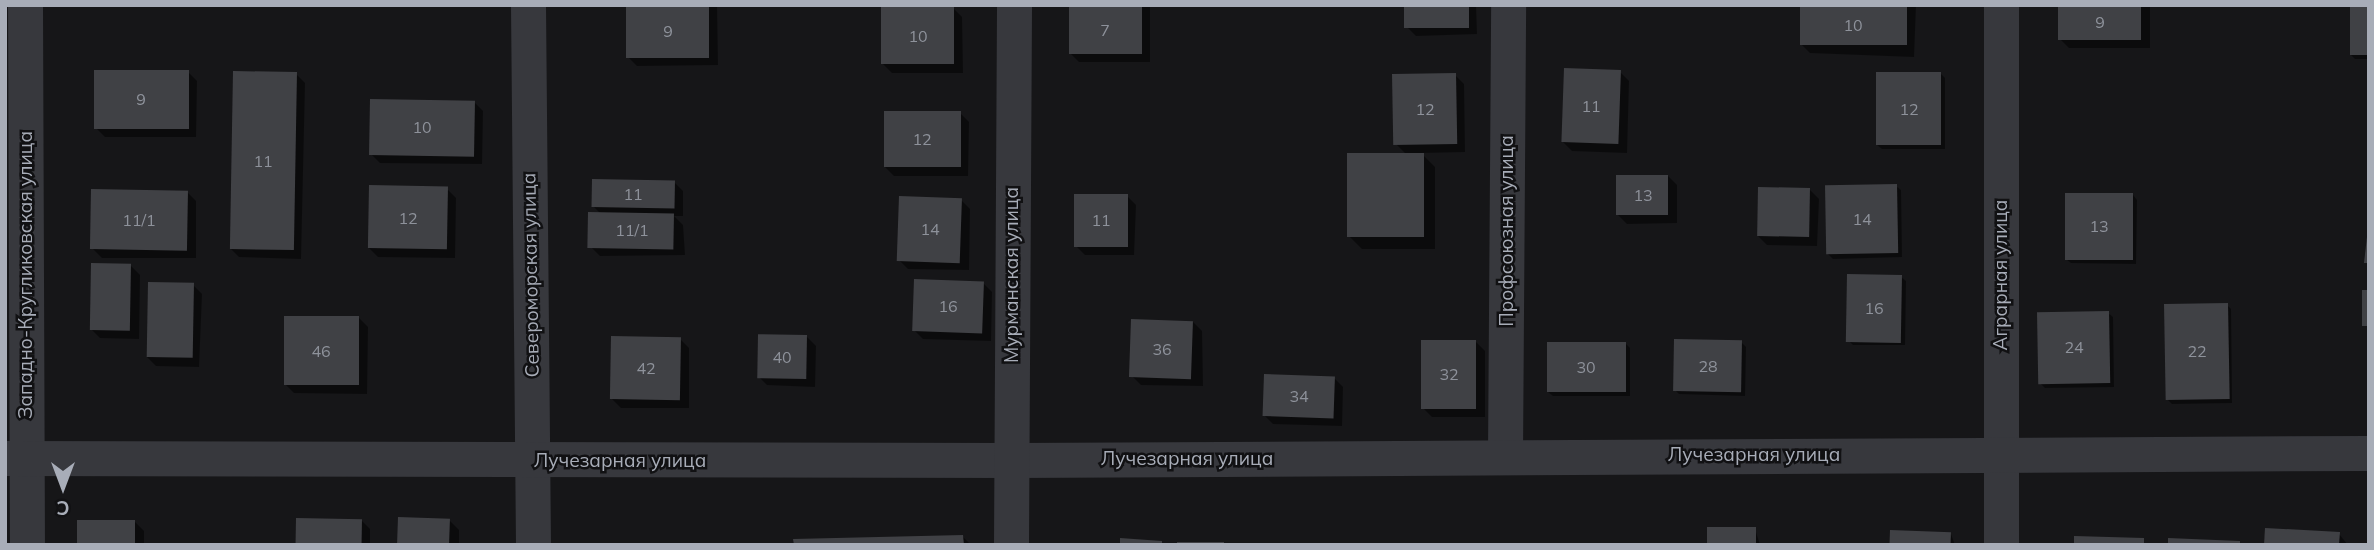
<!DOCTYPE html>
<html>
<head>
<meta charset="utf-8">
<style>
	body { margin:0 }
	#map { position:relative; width:2374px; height:550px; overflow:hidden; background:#161618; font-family:Mulish,sans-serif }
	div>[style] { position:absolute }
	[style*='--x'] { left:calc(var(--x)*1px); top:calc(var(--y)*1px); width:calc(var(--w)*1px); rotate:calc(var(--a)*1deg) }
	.shadow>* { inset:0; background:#0007 }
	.building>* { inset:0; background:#404145; transform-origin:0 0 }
	.minor>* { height:35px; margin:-17.5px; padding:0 17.5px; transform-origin:17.5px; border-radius:17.5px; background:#37383d }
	span { translate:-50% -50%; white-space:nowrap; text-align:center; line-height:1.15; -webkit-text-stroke:5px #111113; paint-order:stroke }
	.number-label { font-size:16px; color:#8e929b }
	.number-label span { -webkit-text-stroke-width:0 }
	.street-label { font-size:19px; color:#a8adb8 }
	.frame { position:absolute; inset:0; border:7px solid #a8adb8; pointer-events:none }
	.north { position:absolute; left:28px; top:452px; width:70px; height:70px; -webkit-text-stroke:5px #111113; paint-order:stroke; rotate:180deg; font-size:19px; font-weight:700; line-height:28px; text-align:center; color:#a8adb8 }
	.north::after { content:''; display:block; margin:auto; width:24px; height:32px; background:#a8adb8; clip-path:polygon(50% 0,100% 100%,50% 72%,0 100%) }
</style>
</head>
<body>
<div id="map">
	<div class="shadow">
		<div style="clip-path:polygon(627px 5px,717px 5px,718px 65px,637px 66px,628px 57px)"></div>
		<div style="clip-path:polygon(1070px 5px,1150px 5px,1150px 62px,1079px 62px,1070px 53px)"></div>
		<div style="clip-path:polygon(1406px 5px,1476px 5px,1477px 34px,1416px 36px,1407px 27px)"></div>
		<div style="clip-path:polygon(1802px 5px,1916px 5px,1914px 57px,1810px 53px,1801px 44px)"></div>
		<div style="clip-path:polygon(2060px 5px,2150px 5px,2150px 48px,2069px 48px,2060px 39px)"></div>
		<div style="clip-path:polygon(2369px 5px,2369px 59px,2355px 59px,2351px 55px)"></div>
		<div style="clip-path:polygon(953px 8px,962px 17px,963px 73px,892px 73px,883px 64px)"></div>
		<div style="clip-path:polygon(188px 72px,197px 81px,196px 137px,105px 137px,96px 128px)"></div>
		<div style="clip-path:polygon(1620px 72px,1629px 81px,1627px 153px,1572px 151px,1563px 142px)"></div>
		<div style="clip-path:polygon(296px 74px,305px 83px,301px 259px,239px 257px,230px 248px)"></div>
		<div style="clip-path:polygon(1941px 74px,1945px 78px,1945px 149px,1882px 149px,1877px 145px)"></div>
		<div style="clip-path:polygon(1455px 75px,1464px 84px,1465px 152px,1421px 153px,1435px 167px,1435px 249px,1362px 249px,1349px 236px,1406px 154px,1396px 144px)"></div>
		<div style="clip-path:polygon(474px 102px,483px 111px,482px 164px,380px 163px,371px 154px)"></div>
		<div style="clip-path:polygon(960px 113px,969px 122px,968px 176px,894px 176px,885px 167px)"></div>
		<div style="clip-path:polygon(1668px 176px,1677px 185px,1677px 223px,1627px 224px,1618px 215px)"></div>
		<div style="clip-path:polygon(674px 182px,683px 191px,683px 216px,674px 216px,683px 225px,685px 255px,600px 256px,591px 247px,601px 214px,593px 206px)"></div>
		<div style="clip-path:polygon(1896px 186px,1901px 190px,1902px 257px,1833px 259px,1828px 254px)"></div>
		<div style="clip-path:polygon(447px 189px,456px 198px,455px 258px,378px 257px,369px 248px)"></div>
		<div style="clip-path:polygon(1810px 190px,1819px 199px,1817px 246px,1767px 245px,1758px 236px)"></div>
		<div style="clip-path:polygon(187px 192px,196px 201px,196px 258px,102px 258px,93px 249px)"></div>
		<div style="clip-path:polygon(2133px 195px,2137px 200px,2136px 264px,2071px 263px,2066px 259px)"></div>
		<div style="clip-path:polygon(1127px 196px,1136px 205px,1134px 255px,1085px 255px,1076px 246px)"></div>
		<div style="clip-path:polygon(961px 200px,970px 209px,969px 270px,908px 269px,899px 260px)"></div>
		<div style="clip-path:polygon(131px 266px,140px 275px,139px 339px,100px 338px,91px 329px)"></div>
		<div style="clip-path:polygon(1901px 277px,1906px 281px,1905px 345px,1853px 345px,1849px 341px)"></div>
		<div style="clip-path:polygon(983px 283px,992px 292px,991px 341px,923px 339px,914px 330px)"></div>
		<div style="clip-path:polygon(193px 285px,202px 294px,199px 367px,156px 366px,147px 357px)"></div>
		<div style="clip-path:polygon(2227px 305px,2231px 309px,2232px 403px,2172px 404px,2167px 399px)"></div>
		<div style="clip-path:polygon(2108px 313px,2113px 317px,2114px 387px,2045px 388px,2040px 383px)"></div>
		<div style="clip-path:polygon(359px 318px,368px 327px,367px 394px,294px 393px,285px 384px)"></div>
		<div style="clip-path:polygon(1193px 322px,1202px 331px,1203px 386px,1141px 385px,1132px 376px)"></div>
		<div style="clip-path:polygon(807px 337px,816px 346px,815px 387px,767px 385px,758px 376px)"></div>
		<div style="clip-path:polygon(680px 339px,689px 348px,689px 408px,621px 408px,612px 399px)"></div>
		<div style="clip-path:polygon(1476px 342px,1485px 351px,1485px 417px,1432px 417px,1423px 408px)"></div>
		<div style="clip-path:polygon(1741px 342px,1746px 347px,1745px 396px,1679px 394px,1675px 390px)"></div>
		<div style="clip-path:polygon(1625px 343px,1630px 348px,1630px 396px,1553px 396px,1548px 392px)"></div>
		<div style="clip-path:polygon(1334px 378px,1343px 387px,1342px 426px,1273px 424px,1264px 415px)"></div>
		<div style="clip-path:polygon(361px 520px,370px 529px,370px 545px,297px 545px)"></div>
		<div style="clip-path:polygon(450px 521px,459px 530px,459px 545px,400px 545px)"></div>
		<div style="clip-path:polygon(135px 522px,144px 531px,144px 545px,78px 545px)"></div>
		<div style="clip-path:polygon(1755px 529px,1760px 545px,1709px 545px)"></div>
		<div style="clip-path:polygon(1951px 534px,1955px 545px,1892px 545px)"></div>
		<div style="clip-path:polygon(2339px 534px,2348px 545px,2266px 545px)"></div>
		<div style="clip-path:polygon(963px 537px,971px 545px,795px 545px)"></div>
	</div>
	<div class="building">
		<div style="left:626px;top:5px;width:83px;height:53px"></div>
		<div style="left:1069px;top:5px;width:73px;height:49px"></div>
		<div style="left:1404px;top:5px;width:65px;height:23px"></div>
		<div style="left:1800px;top:5px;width:107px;height:40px"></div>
		<div style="left:2058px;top:5px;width:83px;height:35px"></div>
		<div style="left:2350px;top:5px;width:19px;height:50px"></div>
		<div style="left:881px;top:7px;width:73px;height:57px"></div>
		<div style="left:1564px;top:68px;width:57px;height:74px;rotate:2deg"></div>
		<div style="left:94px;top:70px;width:95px;height:59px"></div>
		<div style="left:233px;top:71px;width:64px;height:178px;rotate:1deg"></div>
		<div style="left:1876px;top:72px;width:65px;height:73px"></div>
		<div style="left:1456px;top:73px;width:71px;height:64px;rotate:89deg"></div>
		<div style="left:370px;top:99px;width:105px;height:56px;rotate:1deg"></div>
		<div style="left:884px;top:111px;width:77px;height:56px"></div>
		<div style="left:1347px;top:153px;width:77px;height:84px"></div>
		<div style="left:1616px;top:175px;width:52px;height:40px"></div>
		<div style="left:592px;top:179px;width:83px;height:28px;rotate:1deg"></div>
		<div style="left:1897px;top:184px;width:69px;height:72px;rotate:89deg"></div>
		<div style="left:369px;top:185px;width:79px;height:63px;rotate:1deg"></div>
		<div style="left:1758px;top:187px;width:52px;height:49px;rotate:1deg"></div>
		<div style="left:91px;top:189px;width:97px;height:60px;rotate:1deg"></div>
		<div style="left:2065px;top:193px;width:68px;height:67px"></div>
		<div style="left:1074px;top:194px;width:54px;height:53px"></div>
		<div style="left:899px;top:196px;width:63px;height:65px;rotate:2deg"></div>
		<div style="left:588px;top:212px;width:86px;height:36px;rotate:1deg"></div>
		<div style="clip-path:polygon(2367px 237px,2369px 237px,2369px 263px,2364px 263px)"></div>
		<div style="left:91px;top:263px;width:40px;height:67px;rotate:1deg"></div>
		<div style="left:1847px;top:274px;width:55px;height:68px;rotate:1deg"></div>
		<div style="left:914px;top:279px;width:70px;height:52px;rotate:2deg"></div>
		<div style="left:148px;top:282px;width:46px;height:75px;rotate:1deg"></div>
		<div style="left:2362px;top:290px;width:7px;height:36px"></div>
		<div style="left:2228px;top:303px;width:96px;height:64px;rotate:89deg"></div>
		<div style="left:2109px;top:311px;width:72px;height:72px;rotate:89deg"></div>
		<div style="left:284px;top:316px;width:75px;height:69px"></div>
		<div style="left:1131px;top:319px;width:62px;height:58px;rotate:2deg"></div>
		<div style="left:807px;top:335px;width:44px;height:49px;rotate:91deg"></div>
		<div style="left:611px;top:336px;width:70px;height:63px;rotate:1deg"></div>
		<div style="left:1674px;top:339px;width:68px;height:52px;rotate:1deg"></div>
		<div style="left:1421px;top:340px;width:55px;height:69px"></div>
		<div style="left:1547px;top:342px;width:79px;height:50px"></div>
		<div style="left:1264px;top:374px;width:71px;height:42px;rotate:2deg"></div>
		<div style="left:398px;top:517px;width:52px;height:28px;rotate:2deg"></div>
		<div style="left:296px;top:518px;width:66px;height:27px;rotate:1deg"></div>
		<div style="left:77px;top:520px;width:58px;height:25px"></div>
		<div style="left:1756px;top:527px;width:18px;height:49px;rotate:90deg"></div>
		<div style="clip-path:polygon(2265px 528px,2340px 532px,2339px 545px,2264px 545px)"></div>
		<div style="left:1890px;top:530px;width:61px;height:15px;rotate:2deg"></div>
		<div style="clip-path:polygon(963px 535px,964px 545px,794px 545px,793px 539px)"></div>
		<div style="clip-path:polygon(2074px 536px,2144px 538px,2144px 545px,2074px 545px)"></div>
		<div style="clip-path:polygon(1120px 538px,1162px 541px,1162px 545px,1120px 545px)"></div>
		<div style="clip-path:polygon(2168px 538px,2240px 541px,2240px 545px,2168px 545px)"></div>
		<div style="left:1177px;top:542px;width:47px;height:3px"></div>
	</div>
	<div class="minor">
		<div style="--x:25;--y:5;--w:540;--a:89.79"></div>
		<div style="--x:528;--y:5;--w:540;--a:89.47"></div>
		<div style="--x:2001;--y:5;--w:540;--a:90"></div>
		<div style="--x:1505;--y:456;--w:451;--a:-89.6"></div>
		<div style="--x:5;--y:458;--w:1006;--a:0.11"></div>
		<div style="--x:1011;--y:460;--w:1358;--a:-0.3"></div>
		<div style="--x:1011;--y:545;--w:540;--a:-89.68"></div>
	</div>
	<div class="number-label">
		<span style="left:2100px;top:22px">9</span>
		<span style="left:1853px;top:25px">10</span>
		<span style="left:1105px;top:30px">7</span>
		<span style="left:668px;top:31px">9</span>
		<span style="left:918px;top:36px">10</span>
		<span style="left:141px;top:99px">9</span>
		<span style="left:1591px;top:106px">11</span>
		<span style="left:1425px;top:109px">12</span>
		<span style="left:1909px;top:109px">12</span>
		<span style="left:422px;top:127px">10</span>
		<span style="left:922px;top:139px">12</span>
		<span style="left:263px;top:161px">11</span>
		<span style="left:633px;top:194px">11</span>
		<span style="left:1643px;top:195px">13</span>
		<span style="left:408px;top:218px">12</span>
		<span style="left:1862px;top:219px">14</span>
		<span style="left:139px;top:220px">11/1</span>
		<span style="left:1101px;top:220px">11</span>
		<span style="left:2099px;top:226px">13</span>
		<span style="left:930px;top:229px">14</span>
		<span style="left:632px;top:230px">11/1</span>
		<span style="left:948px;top:306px">16</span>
		<span style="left:1874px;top:308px">16</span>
		<span style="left:2074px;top:347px">24</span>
		<span style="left:1162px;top:349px">36</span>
		<span style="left:321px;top:351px">46</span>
		<span style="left:2197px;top:351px">22</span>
		<span style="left:782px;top:357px">40</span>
		<span style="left:1708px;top:366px">28</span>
		<span style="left:1586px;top:367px">30</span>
		<span style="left:646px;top:368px">42</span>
		<span style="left:1449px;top:374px">32</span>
		<span style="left:1299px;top:396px">34</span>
	</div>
	<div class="street-label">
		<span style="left:1507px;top:231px;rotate:-90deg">Профсоюзная улица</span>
		<span style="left:26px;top:275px;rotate:-90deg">Западно-Кругликовская улица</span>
		<span style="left:531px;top:275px;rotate:-91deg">Североморская улица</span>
		<span style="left:1012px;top:275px;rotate:-90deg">Мурманская улица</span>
		<span style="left:2001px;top:275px;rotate:-90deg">Аграрная улица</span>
		<span style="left:1754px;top:455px">Лучезарная улица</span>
		<span style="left:1187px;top:459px">Лучезарная улица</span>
		<span style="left:620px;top:461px">Лучезарная улица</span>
	</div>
	<div class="frame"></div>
	<div class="north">С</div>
</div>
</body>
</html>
